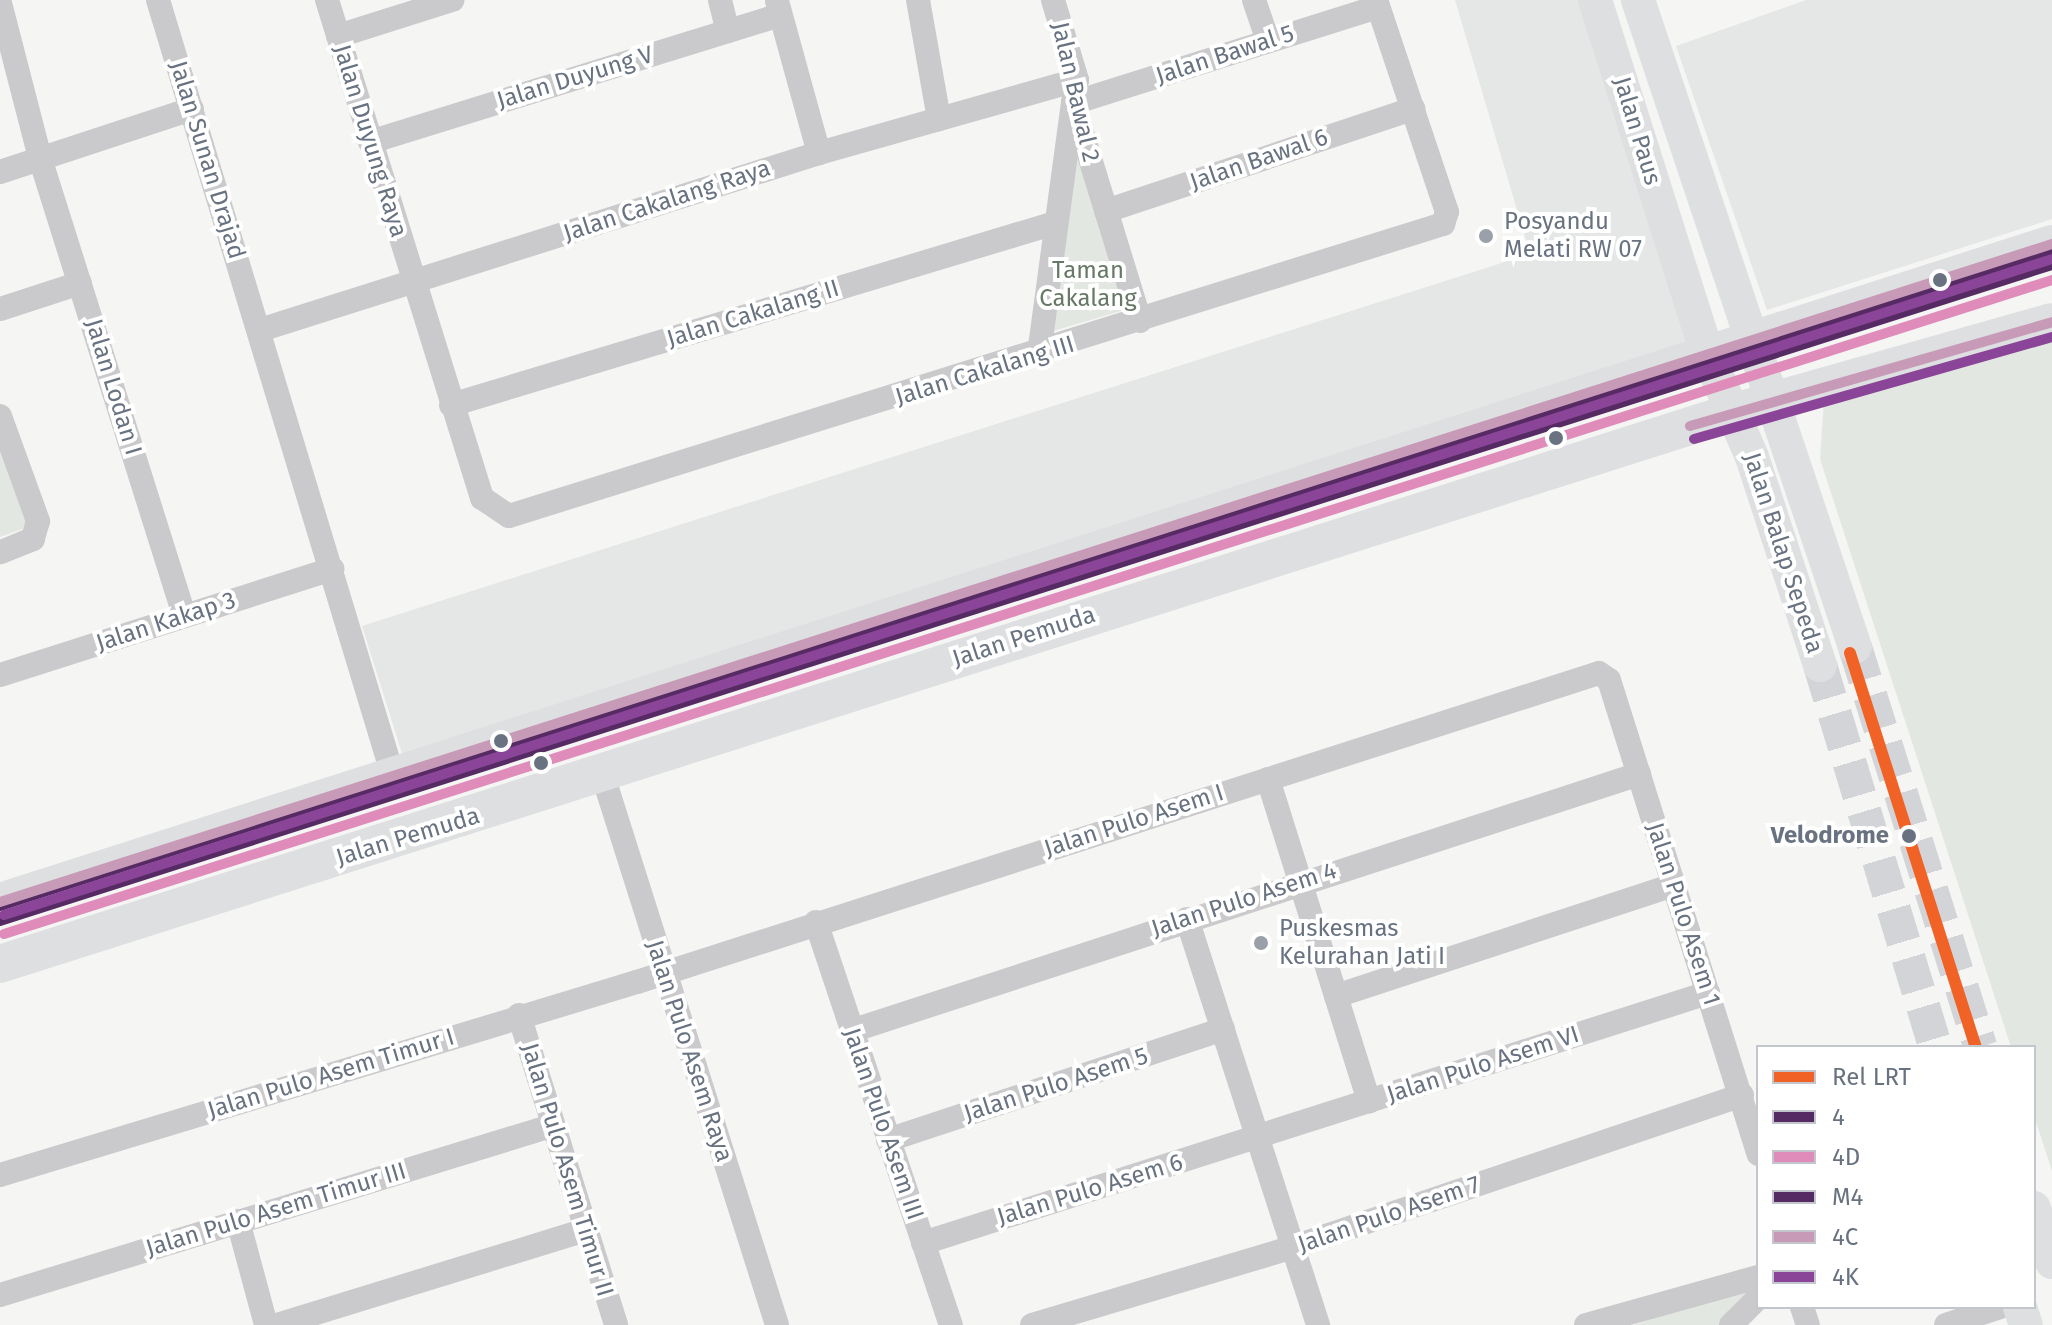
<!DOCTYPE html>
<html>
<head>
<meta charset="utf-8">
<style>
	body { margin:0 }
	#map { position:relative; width:2052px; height:1325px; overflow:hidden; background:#f5f5f4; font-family:"Fira Sans",sans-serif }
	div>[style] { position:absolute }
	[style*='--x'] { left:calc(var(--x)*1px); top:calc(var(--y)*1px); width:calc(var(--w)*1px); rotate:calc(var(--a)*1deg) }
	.built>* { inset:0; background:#e5e7e7 }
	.green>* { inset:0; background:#e3e7e2 }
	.secondary-tunnel>* { height:34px; margin-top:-17px; transform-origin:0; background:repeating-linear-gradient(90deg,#d2d4d7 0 34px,transparent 0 51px) }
	.minor>* { height:24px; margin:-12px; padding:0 12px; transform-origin:12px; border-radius:12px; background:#cacacc }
	.secondary>* { height:34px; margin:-17px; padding:0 17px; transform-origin:17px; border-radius:17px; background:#dedfe0 }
	.primary>* { height:38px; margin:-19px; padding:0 19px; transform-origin:19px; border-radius:19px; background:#dedfe0 }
	.bus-1>* { height:10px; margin:-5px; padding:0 5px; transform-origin:5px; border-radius:5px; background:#562a62 }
	.bus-2>* { height:10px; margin:-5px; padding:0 5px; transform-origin:5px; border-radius:5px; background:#e08cbb }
	.bus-3>* { height:10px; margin:-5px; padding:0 5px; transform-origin:5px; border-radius:5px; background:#562a62 }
	.bus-4>* { height:10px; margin:-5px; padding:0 5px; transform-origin:5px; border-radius:5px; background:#c79ab8 }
	.bus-5>* { height:10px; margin:-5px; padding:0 5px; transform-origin:5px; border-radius:5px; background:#8a4598 }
	.rail-1>* { height:12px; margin:-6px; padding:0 6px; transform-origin:6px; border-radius:6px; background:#f16227 }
	.dots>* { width:22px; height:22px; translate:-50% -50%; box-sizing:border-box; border:4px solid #fff; border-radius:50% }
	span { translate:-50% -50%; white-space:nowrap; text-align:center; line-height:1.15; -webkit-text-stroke:8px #fff; paint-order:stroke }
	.street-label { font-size:24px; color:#687281 }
	.poi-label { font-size:24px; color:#687281 }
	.left { translate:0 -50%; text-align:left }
	.park-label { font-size:24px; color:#677966 }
	.stop-label { font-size:24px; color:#687281; font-weight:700 }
	.right { translate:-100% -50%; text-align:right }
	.legend { position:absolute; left:1756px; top:1045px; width:280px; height:264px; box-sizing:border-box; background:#fff; border:2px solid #c3c7cd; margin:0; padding:10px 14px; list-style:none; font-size:24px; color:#687281 }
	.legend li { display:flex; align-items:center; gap:16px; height:40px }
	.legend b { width:40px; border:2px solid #c3c7cd }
</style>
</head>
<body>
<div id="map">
	<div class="built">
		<div style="clip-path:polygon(1455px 0,1578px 0,1691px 352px,404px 760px,362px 626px,1530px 254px)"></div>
		<div style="clip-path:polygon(1806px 0,2052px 0,2052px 219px,1767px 310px,1676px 46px)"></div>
	</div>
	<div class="green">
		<div style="clip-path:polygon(1072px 133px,1131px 308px,1050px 332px)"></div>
		<div style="clip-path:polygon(2052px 322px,2052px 1171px,2034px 1116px,2034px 1047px,2011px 1047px,1820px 459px,1825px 385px)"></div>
		<div style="clip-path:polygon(0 448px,31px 526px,0 537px)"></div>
		<div style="clip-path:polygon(1758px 1281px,1720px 1325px,1634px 1325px)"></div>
	</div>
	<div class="secondary-tunnel">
		<div style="--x:1855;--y:647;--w:419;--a:72.6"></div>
		<div style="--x:1820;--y:665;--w:399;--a:73.2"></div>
	</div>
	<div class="minor">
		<div style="--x:158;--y:0;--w:814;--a:73.15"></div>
		<div style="--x:327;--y:0;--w:522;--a:72.71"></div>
		<div style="--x:482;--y:498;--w:32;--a:34"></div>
		<div style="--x:509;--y:516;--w:979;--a:-17.36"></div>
		<div style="--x:1443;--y:224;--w:13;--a:-72"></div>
		<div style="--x:1447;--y:212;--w:224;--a:-108.5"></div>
		<div style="--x:720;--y:0;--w:32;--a:76"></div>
		<div style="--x:918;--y:0;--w:121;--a:80"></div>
		<div style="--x:1053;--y:0;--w:84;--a:73.3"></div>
		<div style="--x:1077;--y:80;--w:23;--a:100"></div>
		<div style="--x:1073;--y:103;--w:228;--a:72.9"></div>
		<div style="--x:1254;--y:0;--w:43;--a:71.1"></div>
		<div style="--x:777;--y:1;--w:158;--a:74.6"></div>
		<div style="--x:0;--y:3;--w:160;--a:75.5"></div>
		<div style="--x:40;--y:158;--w:480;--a:72.5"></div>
		<div style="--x:338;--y:36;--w:120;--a:-17.5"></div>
		<div style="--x:370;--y:142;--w:429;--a:-17.2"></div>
		<div style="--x:0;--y:172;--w:202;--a:-18.2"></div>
		<div style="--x:1106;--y:211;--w:324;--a:-18.4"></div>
		<div style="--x:0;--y:309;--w:84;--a:-18"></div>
		<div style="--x:260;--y:330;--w:586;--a:-17.57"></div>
		<div style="--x:819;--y:153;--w:268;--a:-15.8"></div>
		<div style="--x:1039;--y:354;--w:253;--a:-82.3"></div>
		<div style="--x:1073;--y:103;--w:320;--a:-17.5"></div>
		<div style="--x:451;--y:405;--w:631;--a:-16.77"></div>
		<div style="--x:0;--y:416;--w:112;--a:70.1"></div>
		<div style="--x:38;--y:521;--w:19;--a:106"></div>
		<div style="--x:33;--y:539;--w:35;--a:158"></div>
		<div style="--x:0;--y:675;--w:349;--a:-17.7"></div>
		<div style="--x:603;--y:776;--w:576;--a:72.41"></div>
		<div style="--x:1268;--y:779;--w:338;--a:72.6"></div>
		<div style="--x:1187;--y:919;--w:427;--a:72.1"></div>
		<div style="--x:816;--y:922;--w:425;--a:71.5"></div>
		<div style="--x:1336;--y:996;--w:355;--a:-18.2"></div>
		<div style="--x:519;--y:1015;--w:325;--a:72.6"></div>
		<div style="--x:851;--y:1031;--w:829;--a:-18.06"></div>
		<div style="--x:888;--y:1140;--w:353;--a:-18.3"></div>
		<div style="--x:0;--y:1175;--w:666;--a:-16.86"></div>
		<div style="--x:637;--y:982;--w:1010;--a:-17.81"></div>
		<div style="--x:1599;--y:673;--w:12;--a:35"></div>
		<div style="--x:1609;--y:680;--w:497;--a:72.5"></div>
		<div style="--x:238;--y:1221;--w:108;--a:74.9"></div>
		<div style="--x:923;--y:1243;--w:824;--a:-17.67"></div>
		<div style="--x:0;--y:1295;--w:576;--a:-17.05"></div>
		<div style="--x:1802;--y:1307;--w:19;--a:72"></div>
		<div style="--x:277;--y:1325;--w:322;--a:-17.1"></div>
		<div style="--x:1032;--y:1325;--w:272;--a:-16.6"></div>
		<div style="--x:1293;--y:1247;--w:474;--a:-18.7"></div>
		<div style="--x:1586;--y:1325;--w:179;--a:-15.6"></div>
		<div style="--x:1731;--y:1325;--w:38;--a:-45"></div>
		<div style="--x:1946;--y:1325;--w:57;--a:-18.4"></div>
	</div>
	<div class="secondary">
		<div style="--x:1595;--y:0;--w:370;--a:72.4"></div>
		<div style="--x:1707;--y:353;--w:113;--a:66.6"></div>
		<div style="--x:1752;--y:457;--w:219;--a:71.9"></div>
		<div style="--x:1638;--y:0;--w:682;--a:71.46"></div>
		<div style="--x:2034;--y:1208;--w:57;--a:71.6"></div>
		<div style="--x:2020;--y:1307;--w:19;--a:72"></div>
	</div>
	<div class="primary">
		<div style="--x:0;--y:902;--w:2155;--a:-17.78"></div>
		<div style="--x:0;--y:964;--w:1820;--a:-17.66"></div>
		<div style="--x:1734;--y:412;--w:330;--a:-15.8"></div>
	</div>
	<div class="bus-1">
		<div style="--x:0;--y:921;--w:2154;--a:-17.73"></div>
	</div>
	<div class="bus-2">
		<div style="--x:4;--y:934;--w:2150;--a:-17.71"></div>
	</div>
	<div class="bus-3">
		<div style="--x:0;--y:906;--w:2150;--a:-17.71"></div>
	</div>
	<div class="bus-4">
		<div style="--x:1690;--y:426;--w:377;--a:-16"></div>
		<div style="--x:0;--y:902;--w:2155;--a:-17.78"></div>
	</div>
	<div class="bus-5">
		<div style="--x:1694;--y:439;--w:372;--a:-15.9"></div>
		<div style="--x:4;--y:915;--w:2150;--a:-17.76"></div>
	</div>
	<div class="rail-1">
		<div style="--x:1850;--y:653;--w:414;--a:72.3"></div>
	</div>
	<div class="dots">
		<div style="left:1486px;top:236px;background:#99a0a9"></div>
		<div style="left:1940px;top:280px;background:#687281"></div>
		<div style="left:1556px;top:438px;background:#687281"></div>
		<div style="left:501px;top:741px;background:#687281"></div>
		<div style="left:541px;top:763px;background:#687281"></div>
		<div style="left:1909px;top:836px;background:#687281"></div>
		<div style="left:1261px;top:943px;background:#99a0a9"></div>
	</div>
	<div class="street-label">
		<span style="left:1225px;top:55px;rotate:-18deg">Jalan Bawal 5</span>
		<span style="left:575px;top:78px;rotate:-17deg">Jalan Duyung V</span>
		<span style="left:1075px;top:92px;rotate:77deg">Jalan Bawal 2</span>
		<span style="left:1637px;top:131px;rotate:73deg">Jalan Paus</span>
		<span style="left:370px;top:141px;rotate:73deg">Jalan Duyung Raya</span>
		<span style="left:207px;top:160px;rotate:73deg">Jalan Sunan Drajad</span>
		<span style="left:1259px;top:160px;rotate:-19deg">Jalan Bawal 6</span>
		<span style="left:667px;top:201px;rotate:-18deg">Jalan Cakalang Raya</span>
		<span style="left:753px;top:314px;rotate:-17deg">Jalan Cakalang II</span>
		<span style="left:985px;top:371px;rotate:-17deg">Jalan Cakalang III</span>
		<span style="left:113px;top:387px;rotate:73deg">Jalan Lodan I</span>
		<span style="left:1783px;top:553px;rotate:72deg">Jalan Balap Sepeda</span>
		<span style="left:166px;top:622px;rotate:-18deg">Jalan Kakap 3</span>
		<span style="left:1024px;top:637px;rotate:-18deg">Jalan Pemuda</span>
		<span style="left:1134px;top:821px;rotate:-18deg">Jalan Pulo Asem I</span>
		<span style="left:408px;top:837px;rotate:-17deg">Jalan Pemuda</span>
		<span style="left:1244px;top:900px;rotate:-18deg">Jalan Pulo Asem 4</span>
		<span style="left:1683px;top:914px;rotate:72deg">Jalan Pulo Asem 1</span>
		<span style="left:689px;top:1051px;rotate:72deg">Jalan Pulo Asem Raya</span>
		<span style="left:1483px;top:1065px;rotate:-18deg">Jalan Pulo Asem VI</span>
		<span style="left:331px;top:1074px;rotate:-17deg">Jalan Pulo Asem Timur I</span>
		<span style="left:1056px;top:1085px;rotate:-18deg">Jalan Pulo Asem 5</span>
		<span style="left:883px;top:1124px;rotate:71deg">Jalan Pulo Asem III</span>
		<span style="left:567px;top:1170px;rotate:73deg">Jalan Pulo Asem Timur II</span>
		<span style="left:1090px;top:1190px;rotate:-17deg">Jalan Pulo Asem 6</span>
		<span style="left:276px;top:1210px;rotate:-17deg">Jalan Pulo Asem Timur III</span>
		<span style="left:1389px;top:1215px;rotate:-19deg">Jalan Pulo Asem 7</span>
	</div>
	<div class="poi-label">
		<span class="left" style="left:1504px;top:236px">Posyandu<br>Melati RW 07</span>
		<span class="left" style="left:1279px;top:943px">Puskesmas<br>Kelurahan Jati I</span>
	</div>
	<div class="park-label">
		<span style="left:1088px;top:285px">Taman<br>Cakalang</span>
	</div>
	<div class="stop-label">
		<span class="right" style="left:1889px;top:836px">Velodrome</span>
	</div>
	<ul class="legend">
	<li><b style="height:10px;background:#f16227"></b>Rel LRT</li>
	<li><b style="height:10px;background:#562a62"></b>4</li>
	<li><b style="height:10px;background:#e08cbb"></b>4D</li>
	<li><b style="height:10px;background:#562a62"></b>M4</li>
	<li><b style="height:10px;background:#c79ab8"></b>4C</li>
	<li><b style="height:10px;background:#8a4598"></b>4K</li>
	</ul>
</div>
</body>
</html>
